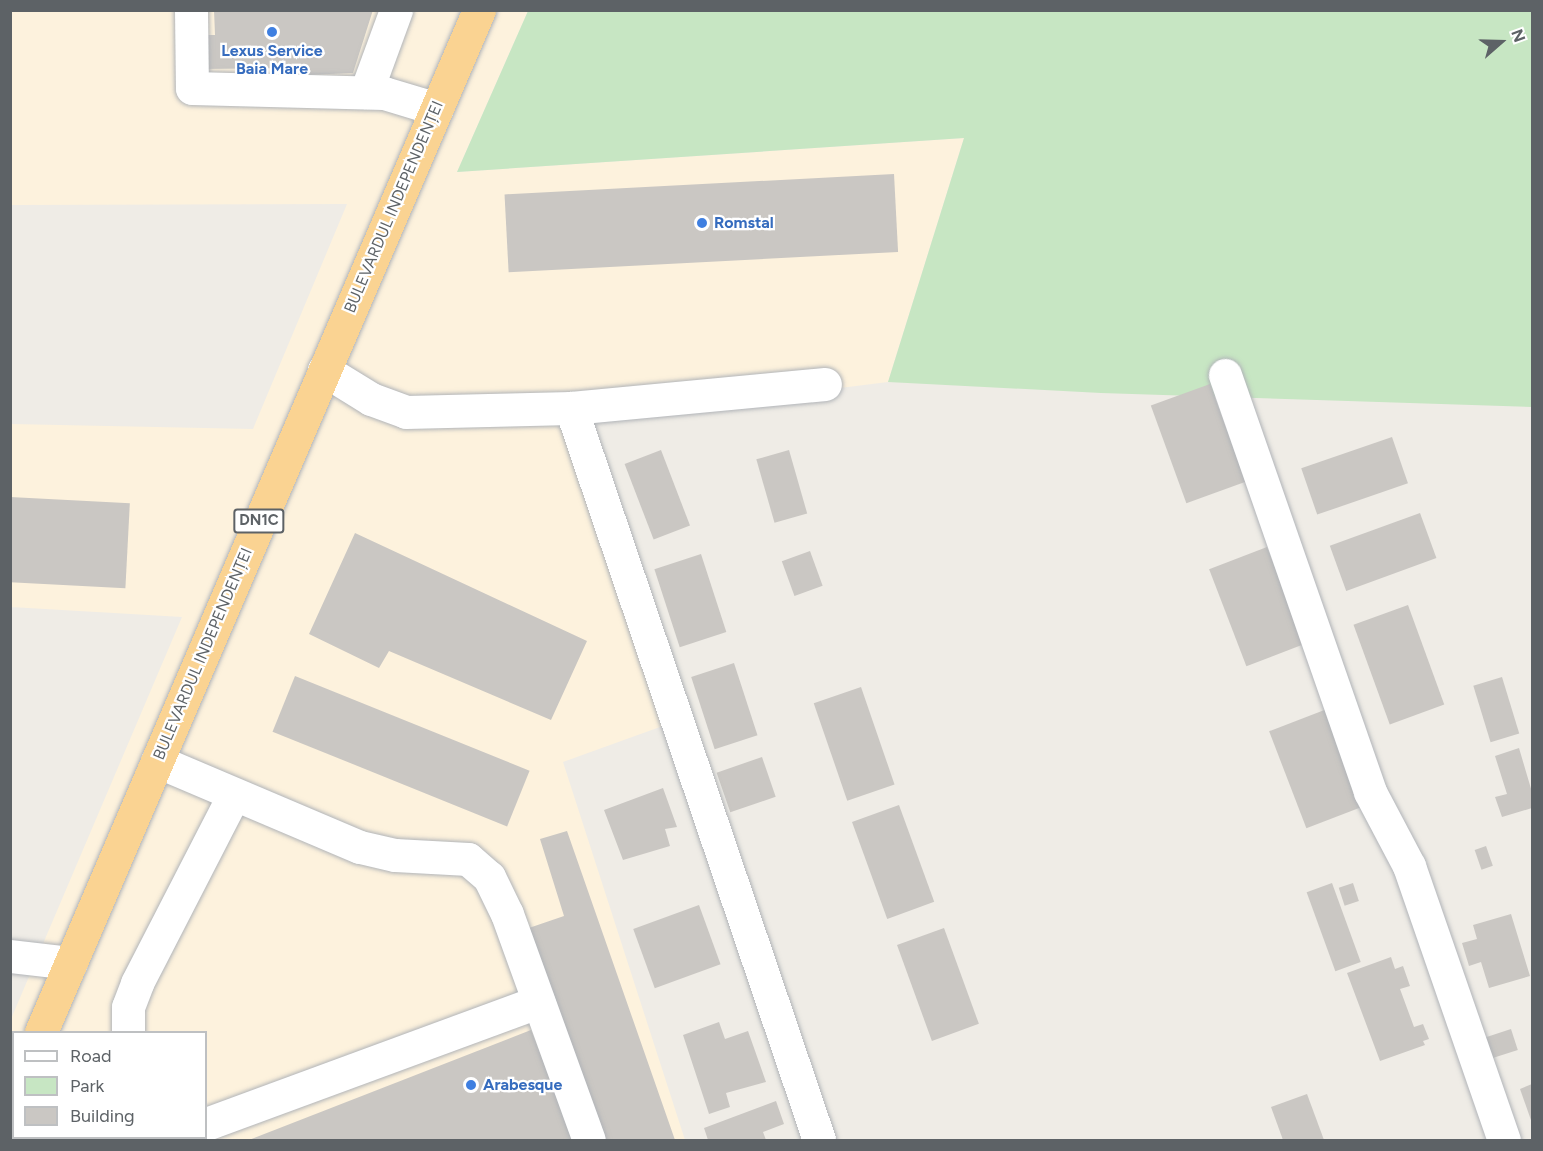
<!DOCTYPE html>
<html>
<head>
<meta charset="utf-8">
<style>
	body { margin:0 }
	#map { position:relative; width:1543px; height:1151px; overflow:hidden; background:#efece6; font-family:Figtree,sans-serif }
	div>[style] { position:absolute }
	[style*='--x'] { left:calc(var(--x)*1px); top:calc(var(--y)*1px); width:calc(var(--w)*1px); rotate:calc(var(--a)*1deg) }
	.commercial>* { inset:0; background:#fdf2dd }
	.green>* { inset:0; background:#c7e6c3 }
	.building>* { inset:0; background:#cac7c3; transform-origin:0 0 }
	.roads { filter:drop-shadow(0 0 2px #b1b4b8) drop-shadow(0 0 2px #b1b4b8) }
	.minor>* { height:33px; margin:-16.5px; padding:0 16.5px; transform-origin:16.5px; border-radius:16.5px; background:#fff }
	.highway>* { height:33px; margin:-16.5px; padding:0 16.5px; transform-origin:16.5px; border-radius:16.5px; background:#fad392 }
	.dots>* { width:16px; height:16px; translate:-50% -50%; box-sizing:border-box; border:3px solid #fff; border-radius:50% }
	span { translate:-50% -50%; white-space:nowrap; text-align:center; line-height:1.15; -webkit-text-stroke:4.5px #fff; paint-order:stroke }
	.shield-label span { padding:2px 4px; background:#fff; border:2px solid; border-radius:4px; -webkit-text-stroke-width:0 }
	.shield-label { font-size:15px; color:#5d6266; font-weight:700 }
	.shop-label { font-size:16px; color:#366cbe; font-weight:700 }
	.left { translate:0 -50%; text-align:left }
	.street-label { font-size:16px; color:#5d6266 }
	.frame { position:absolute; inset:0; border:12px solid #5d6266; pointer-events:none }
	.legend { position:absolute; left:12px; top:1031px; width:195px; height:108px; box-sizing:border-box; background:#fff; border:2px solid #bec0c2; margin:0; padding:8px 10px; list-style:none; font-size:18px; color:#5d6266 }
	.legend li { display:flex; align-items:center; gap:12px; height:30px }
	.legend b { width:30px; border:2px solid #bec0c2 }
	.north { position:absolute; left:1471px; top:12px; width:60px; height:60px; -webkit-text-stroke:4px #fff; paint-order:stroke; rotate:70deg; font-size:16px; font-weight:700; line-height:24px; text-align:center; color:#5d6266 }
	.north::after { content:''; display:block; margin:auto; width:21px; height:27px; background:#5d6266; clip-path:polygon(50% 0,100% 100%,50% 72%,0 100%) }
</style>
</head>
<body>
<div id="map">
	<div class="commercial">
		<div style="clip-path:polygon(evenodd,10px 11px,528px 11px,457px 172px,964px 138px,888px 382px,577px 421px,671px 723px,563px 762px,685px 1140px,11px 1140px,11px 1019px,182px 617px,11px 607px,11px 424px,253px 429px,347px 204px,11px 205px,10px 11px,14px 1032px,206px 1032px,206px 1138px,14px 1138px,14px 1032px)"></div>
	</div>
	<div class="green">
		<div style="clip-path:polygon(528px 11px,1532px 11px,1532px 407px,1101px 393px,888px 382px,964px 138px,457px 172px)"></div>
	</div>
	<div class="building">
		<div style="clip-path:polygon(214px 10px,373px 10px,353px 73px,305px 75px,303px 68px,194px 69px,195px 35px,215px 35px)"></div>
		<div style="left:894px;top:174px;width:78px;height:390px;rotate:87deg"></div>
		<div style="left:1210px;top:384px;width:104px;height:63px;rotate:70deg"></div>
		<div style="left:1392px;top:437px;width:49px;height:96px;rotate:71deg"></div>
		<div style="left:661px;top:450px;width:81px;height:39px;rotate:69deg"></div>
		<div style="left:789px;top:450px;width:66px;height:34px;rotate:74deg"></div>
		<div style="left:10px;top:497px;width:120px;height:85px;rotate:3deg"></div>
		<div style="left:1420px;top:513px;width:48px;height:96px;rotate:70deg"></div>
		<div style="clip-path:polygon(355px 533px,587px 641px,551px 720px,389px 651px,379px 668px,309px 634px)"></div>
		<div style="left:1267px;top:547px;width:104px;height:62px;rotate:69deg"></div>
		<div style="left:810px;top:551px;width:37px;height:30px;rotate:70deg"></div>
		<div style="left:701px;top:554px;width:82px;height:49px;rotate:72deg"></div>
		<div style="left:1408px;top:605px;width:106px;height:58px;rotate:70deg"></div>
		<div style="left:734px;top:663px;width:76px;height:45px;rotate:72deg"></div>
		<div style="left:295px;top:676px;width:253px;height:60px;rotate:22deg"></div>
		<div style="left:1502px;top:677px;width:59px;height:30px;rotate:73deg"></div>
		<div style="left:861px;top:687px;width:103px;height:50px;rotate:71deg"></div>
		<div style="left:1327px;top:709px;width:104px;height:62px;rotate:69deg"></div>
		<div style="clip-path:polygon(1519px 748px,1532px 792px,1532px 808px,1502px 817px,1495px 797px,1507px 794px,1495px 756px)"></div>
		<div style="left:762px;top:757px;width:42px;height:48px;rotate:71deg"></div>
		<div style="clip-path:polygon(663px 788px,677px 827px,665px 829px,670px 846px,623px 860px,604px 810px)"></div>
		<div style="left:899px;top:805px;width:103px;height:50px;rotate:70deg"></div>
		<div style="clip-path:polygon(567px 831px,675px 1140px,600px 1140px,526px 929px,564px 916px,540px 839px)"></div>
		<div style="left:1486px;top:846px;width:21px;height:12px;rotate:71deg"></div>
		<div style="left:1332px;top:883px;width:84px;height:27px;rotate:70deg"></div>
		<div style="left:1353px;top:883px;width:19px;height:15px;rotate:72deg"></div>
		<div style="left:699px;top:905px;width:63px;height:70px;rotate:70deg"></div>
		<div style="clip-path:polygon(1511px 914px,1530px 976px,1489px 988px,1481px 962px,1469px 966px,1462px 943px,1477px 939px,1473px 925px)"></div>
		<div style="left:944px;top:928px;width:102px;height:50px;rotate:70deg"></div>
		<div style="clip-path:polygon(1391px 957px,1395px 969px,1403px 966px,1410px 986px,1400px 989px,1414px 1027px,1423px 1024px,1429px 1039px,1423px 1041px,1425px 1045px,1380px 1061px,1347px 973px)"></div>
		<div style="clip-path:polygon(719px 1022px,725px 1039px,748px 1031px,766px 1082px,726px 1093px,730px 1107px,709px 1114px,683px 1035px)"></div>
		<div style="left:1511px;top:1029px;width:22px;height:28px;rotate:72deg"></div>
		<div style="clip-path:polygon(531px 1030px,574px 1140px,249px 1140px)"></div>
		<div style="clip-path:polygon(1532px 1084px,1532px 1123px,1520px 1089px)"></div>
		<div style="clip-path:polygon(1307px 1094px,1324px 1140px,1283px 1140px,1271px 1107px)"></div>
		<div style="clip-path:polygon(776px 1101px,784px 1124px,763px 1132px,766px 1140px,708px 1140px,704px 1128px)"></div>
	</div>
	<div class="roads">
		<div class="minor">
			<div style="--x:191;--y:10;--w:78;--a:89.3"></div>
			<div style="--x:192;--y:88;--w:192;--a:1.5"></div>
			<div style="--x:384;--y:93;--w:55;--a:16.8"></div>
			<div style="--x:366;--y:92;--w:87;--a:-69.9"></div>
			<div style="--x:324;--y:370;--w:55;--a:31.7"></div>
			<div style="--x:371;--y:399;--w:37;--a:20"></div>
			<div style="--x:406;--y:412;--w:165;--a:-1.4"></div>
			<div style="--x:571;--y:408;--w:255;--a:-5.4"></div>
			<div style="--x:1225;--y:375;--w:441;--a:70.8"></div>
			<div style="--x:1370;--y:792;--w:84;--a:62.2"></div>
			<div style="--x:1409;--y:866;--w:290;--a:70.9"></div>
			<div style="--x:571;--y:408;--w:773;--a:71.28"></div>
			<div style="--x:157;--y:761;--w:220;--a:23"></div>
			<div style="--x:360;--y:847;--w:36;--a:13"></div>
			<div style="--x:395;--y:855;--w:73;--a:3.1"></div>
			<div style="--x:468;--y:859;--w:28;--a:41"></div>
			<div style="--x:489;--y:877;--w:41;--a:64.1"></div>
			<div style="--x:507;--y:914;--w:240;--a:70.1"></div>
			<div style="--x:10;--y:956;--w:61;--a:6.5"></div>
			<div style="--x:128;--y:1032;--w:25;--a:-90"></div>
			<div style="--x:128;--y:1007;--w:26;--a:-69"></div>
			<div style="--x:137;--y:983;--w:212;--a:-62.8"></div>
			<div style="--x:206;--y:1124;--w:354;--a:-20.2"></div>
			<div style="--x:160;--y:1140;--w:8;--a:-14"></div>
		</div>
		<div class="highway">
			<div style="--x:41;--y:1032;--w:1112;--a:-66.8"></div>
			<div style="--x:10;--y:1104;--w:8;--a:-60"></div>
		</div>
	</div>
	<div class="dots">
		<div style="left:272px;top:32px;background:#3f7fe0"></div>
		<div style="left:702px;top:223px;background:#3f7fe0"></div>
		<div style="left:471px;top:1085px;background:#3f7fe0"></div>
	</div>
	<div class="shield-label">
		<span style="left:259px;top:521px">DN1C</span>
	</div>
	<div class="shop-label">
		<span style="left:272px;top:60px">Lexus Service<br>Baia Mare</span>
		<span class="left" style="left:714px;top:223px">Romstal</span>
		<span class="left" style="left:483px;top:1085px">Arabesque</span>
	</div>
	<div class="street-label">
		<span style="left:394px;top:207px;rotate:-67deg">BULEVARDUL INDEPENDENȚEI</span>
		<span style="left:203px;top:654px;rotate:-67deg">BULEVARDUL INDEPENDENȚEI</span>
	</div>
	<div class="frame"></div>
	<ul class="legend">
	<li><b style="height:8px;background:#fff"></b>Road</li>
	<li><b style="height:16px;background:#c7e6c3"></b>Park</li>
	<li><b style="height:16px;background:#cac7c3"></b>Building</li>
	</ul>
	<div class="north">N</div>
</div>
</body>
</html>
